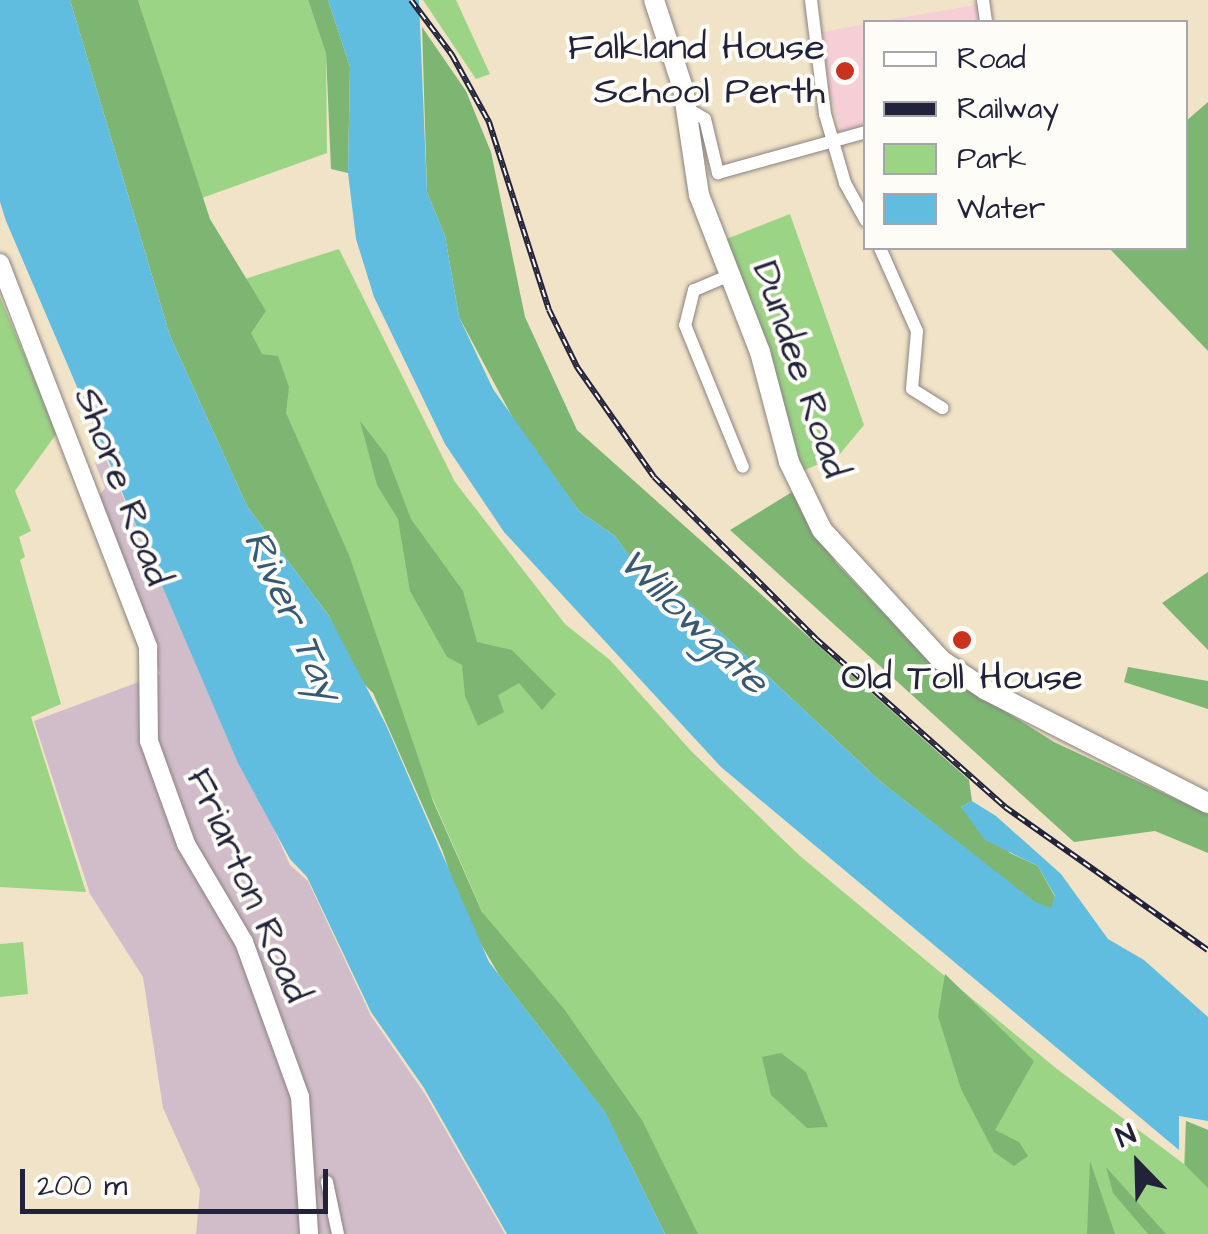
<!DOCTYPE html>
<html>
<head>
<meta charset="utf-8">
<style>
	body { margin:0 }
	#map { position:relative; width:1208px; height:1234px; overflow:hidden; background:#f1e3c7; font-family:"Architects Daughter",sans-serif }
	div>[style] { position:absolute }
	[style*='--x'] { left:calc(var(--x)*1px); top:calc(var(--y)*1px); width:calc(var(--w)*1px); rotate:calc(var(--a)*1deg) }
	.built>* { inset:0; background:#f6cfd6 }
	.industrial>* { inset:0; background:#d1bdc9 }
	.green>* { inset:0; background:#9cd486 }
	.forest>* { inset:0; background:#7db673 }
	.water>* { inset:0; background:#61bddf }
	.roads { filter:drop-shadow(0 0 2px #8a8281) drop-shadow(0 0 2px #8a8281) }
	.street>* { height:12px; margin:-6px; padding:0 6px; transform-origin:6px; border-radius:6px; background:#fff }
	.secondary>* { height:18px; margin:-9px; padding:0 9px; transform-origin:9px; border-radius:9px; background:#fff }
	.primary>* { height:20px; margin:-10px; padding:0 10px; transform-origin:10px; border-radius:10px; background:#fff }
	.rail>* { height:6px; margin-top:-3px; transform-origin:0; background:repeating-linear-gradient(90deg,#fdfcf7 0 8px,#22223b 0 16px); box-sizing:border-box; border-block:2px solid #22223b }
	.dots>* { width:28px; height:28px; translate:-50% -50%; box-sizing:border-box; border:5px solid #fdfcf7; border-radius:50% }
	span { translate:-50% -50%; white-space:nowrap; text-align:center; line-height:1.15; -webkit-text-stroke:8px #fdfcf7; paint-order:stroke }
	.poi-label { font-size:38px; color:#22223b }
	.right { translate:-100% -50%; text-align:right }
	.street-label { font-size:38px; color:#22223b }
	.water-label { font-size:40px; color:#385874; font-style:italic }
	.legend { position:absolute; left:863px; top:20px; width:325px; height:230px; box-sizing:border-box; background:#fdfcf7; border:2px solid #a5a5ac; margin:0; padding:12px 18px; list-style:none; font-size:30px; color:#22223b }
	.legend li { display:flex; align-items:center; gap:20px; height:50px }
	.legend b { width:50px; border:2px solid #a5a5ac }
	.north { position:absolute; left:1088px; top:1114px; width:100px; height:100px; -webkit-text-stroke:8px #fdfcf7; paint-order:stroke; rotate:337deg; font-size:28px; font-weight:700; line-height:40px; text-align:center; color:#22223b }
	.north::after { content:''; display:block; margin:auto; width:35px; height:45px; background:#22223b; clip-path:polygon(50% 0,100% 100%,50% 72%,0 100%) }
	.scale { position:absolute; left:20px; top:1169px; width:308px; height:45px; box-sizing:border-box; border:5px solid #22223b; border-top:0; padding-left:12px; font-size:30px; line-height:35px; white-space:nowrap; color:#22223b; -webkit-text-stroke:8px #fdfcf7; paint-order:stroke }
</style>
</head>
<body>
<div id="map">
	<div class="built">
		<div style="clip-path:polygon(981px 4px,983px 22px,876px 22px)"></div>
		<div style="clip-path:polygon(865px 24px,865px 129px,842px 135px,828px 88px,823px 32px)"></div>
	</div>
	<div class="industrial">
		<div style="clip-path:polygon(105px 457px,290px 865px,308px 881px,371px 1016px,425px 1094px,505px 1234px,196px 1234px,200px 1190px,163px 1108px,143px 977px,90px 894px,34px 721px,160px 674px,99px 497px,105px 488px,95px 463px)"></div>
	</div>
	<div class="green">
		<div style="clip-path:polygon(138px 0,308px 0,326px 52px,327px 153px,202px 198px)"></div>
		<div style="clip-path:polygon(423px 0,456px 0,490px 74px,476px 79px)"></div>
		<div style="clip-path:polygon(790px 214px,864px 425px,839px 455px,798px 473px,724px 240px)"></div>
		<div style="clip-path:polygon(339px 249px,455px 482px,565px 624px,610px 660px,691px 751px,800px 856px,1057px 1069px,1184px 1164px,1186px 1121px,1208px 1130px,1208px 1234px,677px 1234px,509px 973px,210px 290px)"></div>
		<div style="clip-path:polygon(0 297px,57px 433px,15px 491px,31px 531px,19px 537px,25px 557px,20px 560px,61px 704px,31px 717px,86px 892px,0 887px)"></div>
		<div style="clip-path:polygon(23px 942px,28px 994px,0 997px,0 944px)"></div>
	</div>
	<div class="forest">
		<div style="clip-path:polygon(70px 0,138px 0,210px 219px,266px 311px,251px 333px,262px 354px,278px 356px,289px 387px,286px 413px,349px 555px,433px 801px,482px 912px,564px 1009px,642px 1120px,698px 1234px,665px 1234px,605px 1112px,499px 975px,461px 910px,443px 852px,373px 693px,358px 678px,329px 616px,247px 506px,170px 336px)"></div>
		<div style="clip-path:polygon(308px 0,328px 0,350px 67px,348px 173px,331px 169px,326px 53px)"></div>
		<div style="clip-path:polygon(422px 27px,466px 91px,491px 152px,525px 317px,577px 430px,969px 780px,972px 801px,961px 807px,1010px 853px,1038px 866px,1055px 897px,1052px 909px,1035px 903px,881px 782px,682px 596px,644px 577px,615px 536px,579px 511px,516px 424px,459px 317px,445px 236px,427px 192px)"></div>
		<div style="clip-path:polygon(1208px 102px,1208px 351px,1109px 248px,1186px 248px,1186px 121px)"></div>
		<div style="clip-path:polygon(360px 421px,387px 456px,411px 519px,463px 591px,477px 642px,512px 650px,556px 694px,542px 710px,519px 683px,498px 695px,504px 712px,478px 726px,465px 696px,462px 665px,447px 657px,410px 591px,398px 519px,377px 485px)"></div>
		<div style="clip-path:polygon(792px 492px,836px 563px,935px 667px,1054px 742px,1208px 814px,1208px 853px,1155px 831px,1074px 842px,730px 530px)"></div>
		<div style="clip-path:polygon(1208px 572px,1208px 650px,1162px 603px)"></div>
		<div style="clip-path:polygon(1128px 667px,1208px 681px,1208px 709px,1124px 682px)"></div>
		<div style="clip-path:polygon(945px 974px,1034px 1061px,995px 1130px,1019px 1142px,1028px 1156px,1014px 1166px,994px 1152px,961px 1089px,938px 1016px)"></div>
		<div style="clip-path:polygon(781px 1053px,806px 1072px,828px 1127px,807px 1128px,771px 1095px,762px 1057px)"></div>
		<div style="clip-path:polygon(1186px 1121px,1208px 1130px,1208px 1188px,1185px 1165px)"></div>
		<div style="clip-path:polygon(1090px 1161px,1115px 1234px,1087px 1234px)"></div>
		<div style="clip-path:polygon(1106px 1167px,1166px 1234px,1148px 1234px,1113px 1193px)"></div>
	</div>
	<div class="water">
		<div style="clip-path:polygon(0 0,70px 0,170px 336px,247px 506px,329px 616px,386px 725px,489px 962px,605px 1112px,665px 1234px,507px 1234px,424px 1088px,371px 1012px,307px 877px,290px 859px,238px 763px,6px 221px,0 202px)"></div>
		<div style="clip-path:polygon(328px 0,419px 0,427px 192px,445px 236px,459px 317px,493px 389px,579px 511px,615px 536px,644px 577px,682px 596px,881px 782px,1035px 902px,1051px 908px,1055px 896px,1038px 866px,985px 840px,961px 807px,972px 801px,996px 816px,1061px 874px,1108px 939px,1144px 960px,1208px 1017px,1208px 1121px,1179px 1116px,1179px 1150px,721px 767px,504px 532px,445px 444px,374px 297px,356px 239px,348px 173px,350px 67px)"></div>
	</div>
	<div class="roads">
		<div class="street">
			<div style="--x:811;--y:0;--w:115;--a:83"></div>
			<div style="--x:825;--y:114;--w:72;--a:73.8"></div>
			<div style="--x:845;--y:183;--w:43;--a:61.1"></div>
			<div style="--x:983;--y:0;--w:22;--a:82"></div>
			<div style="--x:686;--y:108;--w:22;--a:30"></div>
			<div style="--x:705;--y:119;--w:56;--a:76.5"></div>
			<div style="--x:718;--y:173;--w:154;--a:-15.5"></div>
			<div style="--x:880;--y:248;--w:91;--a:66"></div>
			<div style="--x:917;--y:331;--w:58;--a:94.9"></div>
			<div style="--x:912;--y:389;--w:36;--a:32"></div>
			<div style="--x:730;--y:275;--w:39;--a:157"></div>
			<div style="--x:694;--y:290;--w:36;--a:104"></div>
			<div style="--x:685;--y:325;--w:153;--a:67.8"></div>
			<div style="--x:327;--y:1182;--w:53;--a:78.1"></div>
		</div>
		<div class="secondary">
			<div style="--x:0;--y:263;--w:412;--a:68.9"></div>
			<div style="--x:148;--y:647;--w:94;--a:89.4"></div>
			<div style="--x:149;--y:741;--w:109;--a:70.2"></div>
			<div style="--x:186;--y:844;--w:114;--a:59.4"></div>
			<div style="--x:244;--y:942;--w:165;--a:70.1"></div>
			<div style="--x:300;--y:1097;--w:137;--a:86.2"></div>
		</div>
		<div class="primary">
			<div style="--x:654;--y:0;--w:93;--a:71.8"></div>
			<div style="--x:683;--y:88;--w:108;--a:81.5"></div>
			<div style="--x:699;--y:195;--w:168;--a:68.8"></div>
			<div style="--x:760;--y:352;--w:114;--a:75.2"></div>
			<div style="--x:789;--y:462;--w:76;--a:64.1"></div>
			<div style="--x:822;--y:530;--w:176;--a:47.5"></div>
			<div style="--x:941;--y:660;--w:54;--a:33.7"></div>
			<div style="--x:986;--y:690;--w:249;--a:27"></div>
		</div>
	</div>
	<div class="rail">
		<div style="--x:411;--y:0;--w:69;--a:53.3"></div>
		<div style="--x:452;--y:55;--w:77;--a:61.1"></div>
		<div style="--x:489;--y:122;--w:197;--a:72.3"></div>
		<div style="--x:549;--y:310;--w:64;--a:63.8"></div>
		<div style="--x:577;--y:367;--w:134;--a:55"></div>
		<div style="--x:654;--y:477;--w:229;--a:45"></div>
		<div style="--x:816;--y:639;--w:253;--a:41.6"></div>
		<div style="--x:1005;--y:807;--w:248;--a:35.2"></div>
	</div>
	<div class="dots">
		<div style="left:845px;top:71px;background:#c8321e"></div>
		<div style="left:962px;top:640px;background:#c8321e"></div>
	</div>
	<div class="poi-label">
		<span class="right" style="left:825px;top:71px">Falkland House<br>School Perth</span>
		<span style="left:962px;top:679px">Old Toll House</span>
	</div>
	<div class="street-label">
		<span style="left:799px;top:370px;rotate:71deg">Dundee Road</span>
		<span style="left:121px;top:487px;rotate:69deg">Shore Road</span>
		<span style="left:247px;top:886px;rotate:66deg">Friarton Road</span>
	</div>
	<div class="water-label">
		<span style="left:292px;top:616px;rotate:65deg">River Tay</span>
		<span style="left:693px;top:622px;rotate:44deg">Willowgate</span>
	</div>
	<ul class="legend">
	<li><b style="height:12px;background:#fff"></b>Road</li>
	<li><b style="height:12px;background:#22223b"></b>Railway</li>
	<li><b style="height:28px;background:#9cd486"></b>Park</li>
	<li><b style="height:28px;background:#61bddf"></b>Water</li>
	</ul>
	<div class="north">N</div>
	<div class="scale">200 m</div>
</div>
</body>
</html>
